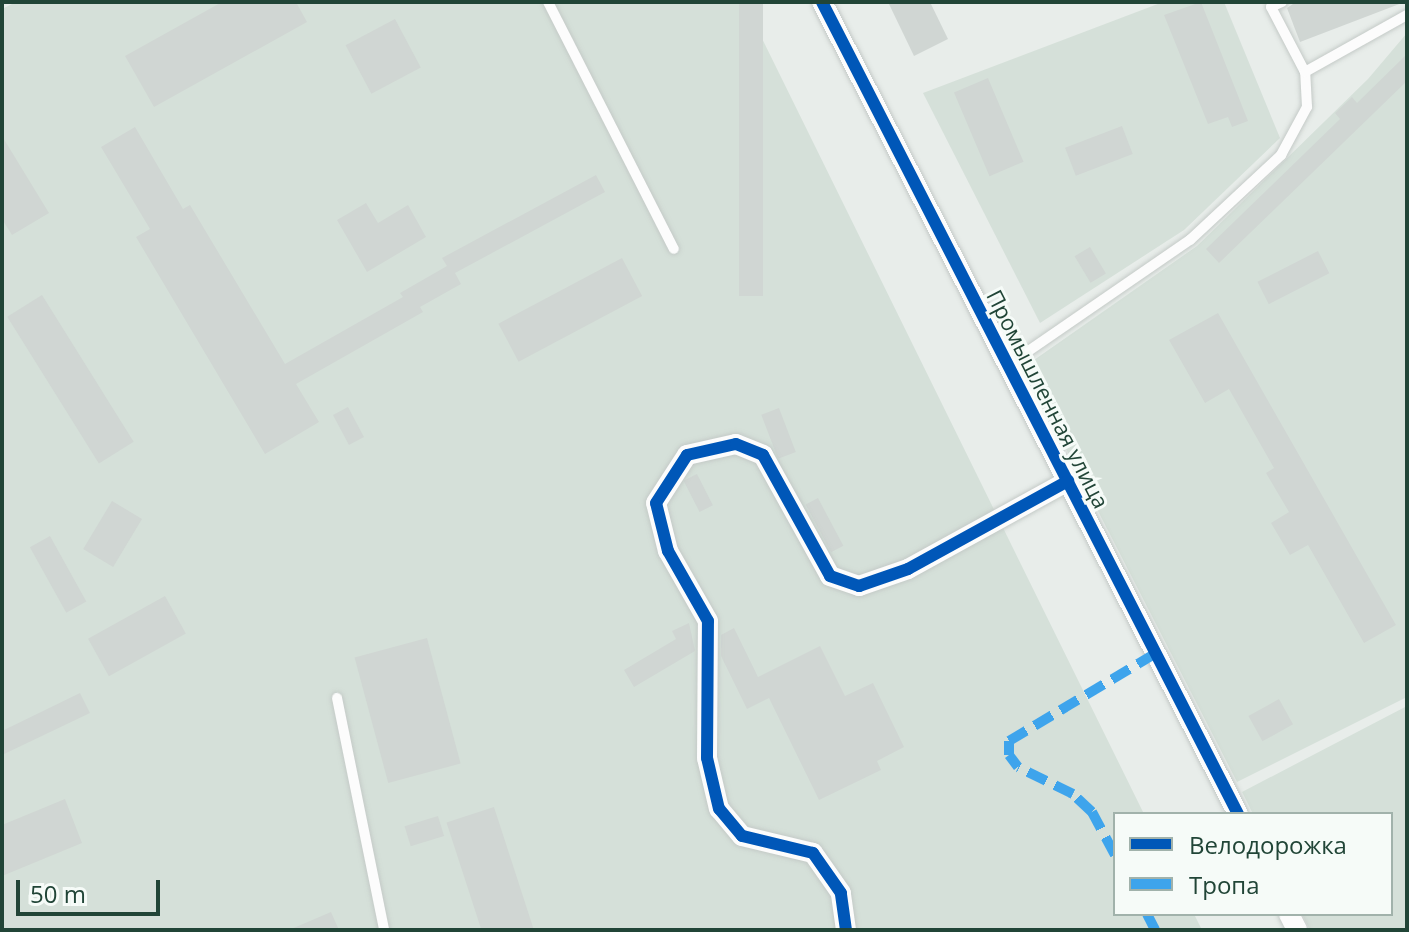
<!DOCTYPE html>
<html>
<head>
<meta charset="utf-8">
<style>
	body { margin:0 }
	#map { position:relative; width:1409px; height:932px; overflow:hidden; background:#e8edea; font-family:"Open Sans",sans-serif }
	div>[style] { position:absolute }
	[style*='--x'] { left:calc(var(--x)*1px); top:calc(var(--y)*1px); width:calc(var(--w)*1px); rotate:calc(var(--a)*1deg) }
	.built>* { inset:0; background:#d5e0d9 }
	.building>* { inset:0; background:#d0d6d3; transform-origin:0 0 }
	.roads { filter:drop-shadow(0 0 2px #c4cac7) drop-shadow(0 0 2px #c4cac7) }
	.lane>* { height:10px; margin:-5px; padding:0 5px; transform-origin:5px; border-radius:5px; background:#fcfcfc }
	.street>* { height:20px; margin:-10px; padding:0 10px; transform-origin:10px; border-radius:10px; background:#fcfcfc }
	.quiet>* { height:10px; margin-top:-5px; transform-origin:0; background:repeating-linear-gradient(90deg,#3ea4ec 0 20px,transparent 0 30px) }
	.cycleway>* { height:12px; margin:-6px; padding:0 6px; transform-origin:6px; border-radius:6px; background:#0057b8 }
	span { translate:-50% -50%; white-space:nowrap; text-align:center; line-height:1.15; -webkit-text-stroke:6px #f6fbf8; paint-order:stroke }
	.street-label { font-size:22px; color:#214537 }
	.frame { position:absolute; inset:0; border:4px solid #214537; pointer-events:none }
	.legend { position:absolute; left:1113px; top:812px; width:280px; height:104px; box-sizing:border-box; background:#f6fbf8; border:2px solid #a1b2ab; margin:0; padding:10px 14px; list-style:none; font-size:24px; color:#214537 }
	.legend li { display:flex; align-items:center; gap:16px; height:40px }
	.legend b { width:40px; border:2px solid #a1b2ab }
	.scale { position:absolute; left:16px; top:880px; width:144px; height:36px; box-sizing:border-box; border:4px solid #214537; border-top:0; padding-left:10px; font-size:24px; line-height:28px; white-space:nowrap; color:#214537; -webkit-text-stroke:6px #f6fbf8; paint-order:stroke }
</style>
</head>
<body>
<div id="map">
	<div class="built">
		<div style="clip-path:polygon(16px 2px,744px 2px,1144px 814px,1115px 814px,1115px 914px,1194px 914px,1202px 930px,2px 930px,2px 9px)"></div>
		<div style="clip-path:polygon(1163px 2px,1224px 2px,1280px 138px,1184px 230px,1040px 323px,923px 93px)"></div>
		<div style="clip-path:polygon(1407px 33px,1407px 697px,1237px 782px,1024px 367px,1197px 246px,1368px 79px)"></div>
		<div style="clip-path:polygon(1407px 706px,1407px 930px,1310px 930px,1302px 914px,1391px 914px,1391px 814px,1253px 814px,1242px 792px)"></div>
	</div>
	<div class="building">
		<div style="clip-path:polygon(222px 2px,296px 2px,307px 22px,154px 107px,125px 56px)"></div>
		<div style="left:739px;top:2px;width:24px;height:294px"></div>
		<div style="clip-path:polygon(888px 2px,930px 2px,948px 39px,914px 56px)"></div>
		<div style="clip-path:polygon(1201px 2px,1248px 121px,1232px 127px,1228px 117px,1208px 124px,1164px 15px)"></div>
		<div style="clip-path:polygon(1296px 2px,1401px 2px,1402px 3px,1300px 42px,1287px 8px)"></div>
		<div style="left:395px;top:19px;width:55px;height:56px;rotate:62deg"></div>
		<div style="clip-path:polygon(1407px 54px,1407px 81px,1219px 263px,1206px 249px,1340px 119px,1335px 113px,1352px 97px,1357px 103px)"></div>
		<div style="left:988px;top:78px;width:91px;height:37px;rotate:67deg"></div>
		<div style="left:1122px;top:126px;width:30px;height:61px;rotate:69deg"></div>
		<div style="clip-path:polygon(135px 127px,183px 209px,190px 205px,285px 364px,403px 297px,400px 293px,447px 266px,442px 258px,596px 175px,605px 192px,455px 273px,461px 284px,420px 307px,423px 312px,296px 384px,319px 422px,265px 454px,136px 237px,150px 229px,101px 147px)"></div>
		<div style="clip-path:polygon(2px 136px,49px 213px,12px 235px,2px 219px)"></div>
		<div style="clip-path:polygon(366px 203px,378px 223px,408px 205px,426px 237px,367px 272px,337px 220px)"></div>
		<div style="left:1090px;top:247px;width:31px;height:18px;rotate:59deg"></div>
		<div style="left:1318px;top:251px;width:25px;height:68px;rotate:63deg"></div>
		<div style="left:622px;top:258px;width:43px;height:140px;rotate:62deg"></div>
		<div style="left:42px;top:295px;width:173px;height:41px;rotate:58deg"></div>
		<div style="clip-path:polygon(1218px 313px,1396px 625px,1364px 643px,1308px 545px,1290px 555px,1271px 523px,1289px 512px,1266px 473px,1274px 468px,1229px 389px,1205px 403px,1169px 340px)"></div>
		<div style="left:348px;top:407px;width:34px;height:17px;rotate:62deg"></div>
		<div style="left:779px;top:408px;width:47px;height:19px;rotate:69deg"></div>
		<div style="left:697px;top:474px;width:35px;height:15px;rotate:63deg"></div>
		<div style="left:818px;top:498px;width:54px;height:14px;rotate:62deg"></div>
		<div style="left:112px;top:501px;width:35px;height:56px;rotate:31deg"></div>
		<div style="left:50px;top:536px;width:75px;height:23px;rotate:61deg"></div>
		<div style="left:165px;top:596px;width:43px;height:88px;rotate:61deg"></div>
		<div style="clip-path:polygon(689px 623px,695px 651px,634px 687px,624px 670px,676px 639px,672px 631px)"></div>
		<div style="clip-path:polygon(734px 628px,758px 677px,820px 646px,845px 696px,873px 683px,904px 747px,877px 761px,881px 770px,819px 800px,769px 698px,747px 709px,721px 656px,721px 635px)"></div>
		<div style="left:427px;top:638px;width:130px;height:75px;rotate:75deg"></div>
		<div style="clip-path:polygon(80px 693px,90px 713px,2px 755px,2px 731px)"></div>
		<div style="left:1279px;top:699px;width:29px;height:35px;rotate:61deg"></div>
		<div style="clip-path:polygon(65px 799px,82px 843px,2px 876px,2px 825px)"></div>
		<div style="left:494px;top:807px;width:130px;height:50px;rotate:72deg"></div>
		<div style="left:438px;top:816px;width:21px;height:35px;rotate:73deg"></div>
		<div style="clip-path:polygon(331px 912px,339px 930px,289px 930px)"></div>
	</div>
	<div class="roads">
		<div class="lane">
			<div style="--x:548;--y:2;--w:277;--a:63"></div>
			<div style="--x:1282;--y:2;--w:12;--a:156"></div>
			<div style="--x:1271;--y:7;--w:73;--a:62.4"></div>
			<div style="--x:1008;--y:365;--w:221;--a:-34.5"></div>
			<div style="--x:1190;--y:240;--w:125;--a:-43"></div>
			<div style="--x:1281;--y:155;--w:55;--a:-61.6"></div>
			<div style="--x:1307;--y:107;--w:35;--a:-93"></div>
			<div style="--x:1305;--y:72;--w:117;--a:-29.2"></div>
			<div style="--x:337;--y:698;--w:237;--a:78.5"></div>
		</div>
		<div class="street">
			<div style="--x:822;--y:2;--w:912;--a:62.87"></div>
			<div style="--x:1289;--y:914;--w:18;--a:63"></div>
			<div style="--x:846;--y:930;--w:37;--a:-98"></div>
			<div style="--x:841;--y:893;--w:49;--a:-125"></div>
			<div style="--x:813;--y:853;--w:73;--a:-166.5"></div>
			<div style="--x:742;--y:836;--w:35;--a:-130"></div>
			<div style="--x:719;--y:809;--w:52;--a:-103.2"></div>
			<div style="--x:707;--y:758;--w:137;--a:-89.6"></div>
			<div style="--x:708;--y:621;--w:81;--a:-119.7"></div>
			<div style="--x:668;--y:551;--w:49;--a:-104"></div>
			<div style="--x:656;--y:503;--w:57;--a:-57.1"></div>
			<div style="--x:687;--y:455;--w:50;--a:-12.7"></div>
			<div style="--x:736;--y:444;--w:29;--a:22"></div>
			<div style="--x:763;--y:455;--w:138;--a:61"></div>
			<div style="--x:830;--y:576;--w:31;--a:19"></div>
			<div style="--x:859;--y:586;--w:52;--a:-19.1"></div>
			<div style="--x:908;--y:569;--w:183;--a:-28.8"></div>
		</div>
	</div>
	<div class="quiet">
		<div style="--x:1115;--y:855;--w:49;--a:-118.1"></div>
		<div style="--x:1092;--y:812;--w:26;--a:-137"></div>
		<div style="--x:1073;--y:794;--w:61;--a:-153.9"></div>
		<div style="--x:1018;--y:767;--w:15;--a:-127"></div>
		<div style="--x:1009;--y:755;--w:14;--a:-90"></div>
		<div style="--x:1009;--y:741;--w:171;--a:-30.9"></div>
		<div style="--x:1147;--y:914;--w:18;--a:63"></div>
	</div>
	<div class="cycleway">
		<div style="--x:822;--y:2;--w:912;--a:62.87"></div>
		<div style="--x:846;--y:930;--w:37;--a:-98"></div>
		<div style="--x:841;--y:893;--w:49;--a:-125"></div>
		<div style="--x:813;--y:853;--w:73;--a:-166.5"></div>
		<div style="--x:742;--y:836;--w:35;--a:-130"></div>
		<div style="--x:719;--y:809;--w:52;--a:-103.2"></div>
		<div style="--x:707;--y:758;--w:137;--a:-89.6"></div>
		<div style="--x:708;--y:621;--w:81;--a:-119.7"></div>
		<div style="--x:668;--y:551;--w:49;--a:-104"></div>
		<div style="--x:656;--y:503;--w:57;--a:-57.1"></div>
		<div style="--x:687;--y:455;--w:50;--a:-12.7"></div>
		<div style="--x:736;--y:444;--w:29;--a:22"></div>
		<div style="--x:763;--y:455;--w:138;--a:61"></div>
		<div style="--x:830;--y:576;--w:31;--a:19"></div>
		<div style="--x:859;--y:586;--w:52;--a:-19.1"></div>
		<div style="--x:908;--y:569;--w:183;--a:-28.8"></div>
	</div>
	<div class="street-label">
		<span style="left:1048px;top:399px;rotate:63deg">Промышленная улица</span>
	</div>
	<div class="frame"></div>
	<ul class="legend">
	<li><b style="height:10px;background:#0057b8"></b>Велодорожка</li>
	<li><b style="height:10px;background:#3ea4ec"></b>Тропа</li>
	</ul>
	<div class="scale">50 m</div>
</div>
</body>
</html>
